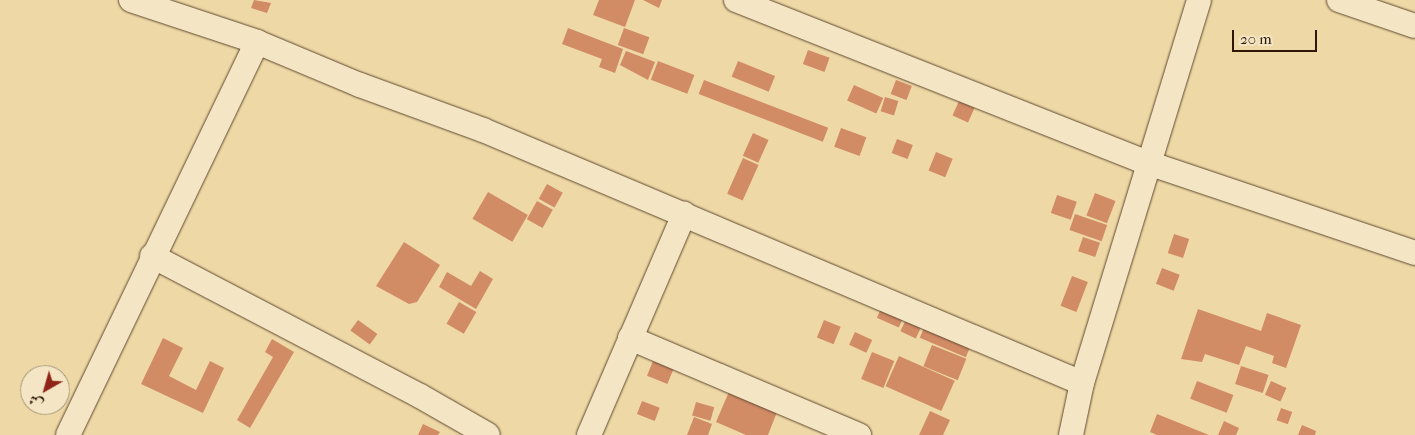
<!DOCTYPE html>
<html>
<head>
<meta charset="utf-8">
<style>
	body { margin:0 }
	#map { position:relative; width:1415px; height:435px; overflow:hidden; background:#eed9a6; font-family:"IM FELL French Canon",Amiri,serif }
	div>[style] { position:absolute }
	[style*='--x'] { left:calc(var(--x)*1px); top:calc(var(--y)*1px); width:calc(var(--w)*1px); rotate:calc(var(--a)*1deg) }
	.building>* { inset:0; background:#d18b65; transform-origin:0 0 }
	.roads { filter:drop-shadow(0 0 1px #5f482f) drop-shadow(0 0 1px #5f482f) }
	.street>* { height:24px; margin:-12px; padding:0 12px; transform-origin:12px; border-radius:12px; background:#f4e6c5 }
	span { translate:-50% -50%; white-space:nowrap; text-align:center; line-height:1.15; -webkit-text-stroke:4px #f4e6c5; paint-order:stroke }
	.north { position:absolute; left:20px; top:365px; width:50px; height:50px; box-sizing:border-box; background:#f4e6c5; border:1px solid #a59379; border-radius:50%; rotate:218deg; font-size:14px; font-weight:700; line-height:20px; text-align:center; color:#2f1707 }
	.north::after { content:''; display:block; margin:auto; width:18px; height:22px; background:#8f2418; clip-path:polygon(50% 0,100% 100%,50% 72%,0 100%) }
	.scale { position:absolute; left:1232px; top:30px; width:85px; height:22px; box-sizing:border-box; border:2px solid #2f1707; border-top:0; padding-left:6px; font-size:15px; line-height:18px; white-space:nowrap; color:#2f1707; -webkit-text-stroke:4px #f4e6c5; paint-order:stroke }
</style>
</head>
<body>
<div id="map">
	<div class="building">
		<div style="clip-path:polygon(254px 0,271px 3px,267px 13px,251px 8px)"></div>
		<div style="clip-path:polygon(599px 0,635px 0,625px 27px,593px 15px)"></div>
		<div style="clip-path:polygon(643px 0,662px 0,659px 8px)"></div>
		<div style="clip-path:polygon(568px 28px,623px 49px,615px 73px,599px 67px,602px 59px,562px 44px)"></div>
		<div style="left:624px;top:28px;width:27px;height:18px;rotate:20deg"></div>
		<div style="left:808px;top:50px;width:23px;height:15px;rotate:20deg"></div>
		<div style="clip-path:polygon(626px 51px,655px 62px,648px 80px,620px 65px)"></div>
		<div style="left:658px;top:61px;width:39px;height:20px;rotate:21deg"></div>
		<div style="left:738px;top:61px;width:40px;height:17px;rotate:22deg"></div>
		<div style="left:704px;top:80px;width:133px;height:15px;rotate:21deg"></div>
		<div style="left:896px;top:80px;width:17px;height:15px;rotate:21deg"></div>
		<div style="left:854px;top:85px;width:32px;height:17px;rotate:24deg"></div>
		<div style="left:885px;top:97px;width:14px;height:15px;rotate:17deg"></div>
		<div style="left:959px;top:101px;width:17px;height:16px;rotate:24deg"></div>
		<div style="left:841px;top:128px;width:27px;height:20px;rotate:20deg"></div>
		<div style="left:753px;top:133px;width:17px;height:25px;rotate:24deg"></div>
		<div style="left:897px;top:139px;width:17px;height:15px;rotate:21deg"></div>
		<div style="left:936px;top:152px;width:18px;height:20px;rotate:22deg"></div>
		<div style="left:743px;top:158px;width:17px;height:39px;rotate:24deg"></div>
		<div style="left:547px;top:184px;width:18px;height:17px;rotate:29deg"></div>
		<div style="left:488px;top:192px;width:46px;height:31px;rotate:30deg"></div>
		<div style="left:1095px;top:193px;width:22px;height:24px;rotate:21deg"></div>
		<div style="left:1057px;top:195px;width:21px;height:19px;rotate:19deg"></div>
		<div style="left:537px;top:201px;width:18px;height:21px;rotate:29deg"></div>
		<div style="left:1075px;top:214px;width:34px;height:17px;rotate:19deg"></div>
		<div style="left:1174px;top:234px;width:16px;height:20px;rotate:18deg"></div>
		<div style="left:1083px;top:237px;width:18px;height:15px;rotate:19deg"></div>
		<div style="clip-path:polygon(404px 242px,440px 265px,417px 302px,409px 304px,376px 286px)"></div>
		<div style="left:1162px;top:268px;width:19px;height:17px;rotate:21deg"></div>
		<div style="clip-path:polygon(480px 271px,493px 279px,476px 309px,439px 287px,447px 272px,471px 286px)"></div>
		<div style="left:1072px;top:276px;width:17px;height:32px;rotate:21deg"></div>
		<div style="left:459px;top:302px;width:20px;height:25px;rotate:30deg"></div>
		<div style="left:883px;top:304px;width:24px;height:15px;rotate:24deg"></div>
		<div style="clip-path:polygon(1198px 309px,1261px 331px,1267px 313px,1301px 325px,1286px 368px,1272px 363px,1274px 356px,1246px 346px,1239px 365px,1205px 354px,1202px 362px,1181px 359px)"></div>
		<div style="left:908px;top:315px;width:17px;height:18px;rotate:25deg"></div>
		<div style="left:358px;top:320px;width:24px;height:13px;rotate:36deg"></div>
		<div style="left:824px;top:320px;width:18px;height:19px;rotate:22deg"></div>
		<div style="left:926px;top:323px;width:50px;height:16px;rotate:23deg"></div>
		<div style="left:855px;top:332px;width:19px;height:14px;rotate:25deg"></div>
		<div style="clip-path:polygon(163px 338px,183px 348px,169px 376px,196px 390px,210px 361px,224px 368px,203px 413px,141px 384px)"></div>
		<div style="clip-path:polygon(272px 339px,294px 352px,250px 428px,237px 420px,273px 357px,265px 352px)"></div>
		<div style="left:932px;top:345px;width:37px;height:23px;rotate:22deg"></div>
		<div style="left:872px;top:352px;width:24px;height:29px;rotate:22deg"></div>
		<div style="left:899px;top:356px;width:61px;height:33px;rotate:24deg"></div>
		<div style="left:653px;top:361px;width:22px;height:16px;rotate:22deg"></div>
		<div style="left:1241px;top:366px;width:29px;height:19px;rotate:18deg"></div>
		<div style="left:1197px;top:381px;width:39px;height:19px;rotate:21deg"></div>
		<div style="left:1271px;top:381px;width:17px;height:15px;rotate:24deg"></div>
		<div style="clip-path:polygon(731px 387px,779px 407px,768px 435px,746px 435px,716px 422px)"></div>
		<div style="left:642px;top:401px;width:19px;height:14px;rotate:21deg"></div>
		<div style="left:696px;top:402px;width:19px;height:14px;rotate:16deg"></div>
		<div style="left:1281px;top:408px;width:12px;height:13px;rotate:20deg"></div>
		<div style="clip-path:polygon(930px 411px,950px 420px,943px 435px,919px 435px)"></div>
		<div style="clip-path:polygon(1157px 414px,1209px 435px,1157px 435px,1150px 432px)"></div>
		<div style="clip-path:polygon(694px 417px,712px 424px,708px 435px,687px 435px)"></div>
		<div style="clip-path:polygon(1224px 421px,1239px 428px,1236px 435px,1218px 435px)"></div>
		<div style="clip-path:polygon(423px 424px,440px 432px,438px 435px,418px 435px)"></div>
		<div style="clip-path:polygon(1302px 425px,1316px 431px,1315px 435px,1298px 435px)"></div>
	</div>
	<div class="roads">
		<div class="street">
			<div style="--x:131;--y:0;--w:133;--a:18.4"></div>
			<div style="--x:257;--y:42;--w:112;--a:22.7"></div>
			<div style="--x:360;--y:85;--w:131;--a:20.1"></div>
			<div style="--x:483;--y:130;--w:650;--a:22.9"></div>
			<div style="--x:736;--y:0;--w:443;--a:21.6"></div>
			<div style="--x:1148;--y:163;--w:282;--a:18.6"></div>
			<div style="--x:1339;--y:0;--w:80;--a:18.9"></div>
			<div style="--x:152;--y:256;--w:302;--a:27.6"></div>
			<div style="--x:420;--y:396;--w:78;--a:29.8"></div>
			<div style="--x:630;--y:338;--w:249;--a:23"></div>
			<div style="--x:68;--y:435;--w:436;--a:-64.3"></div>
			<div style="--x:589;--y:435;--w:241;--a:-66.7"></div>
			<div style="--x:1071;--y:435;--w:53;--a:-78.1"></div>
			<div style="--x:1082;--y:383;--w:400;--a:-73"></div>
		</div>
	</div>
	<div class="north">ش</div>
	<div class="scale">20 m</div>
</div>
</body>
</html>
